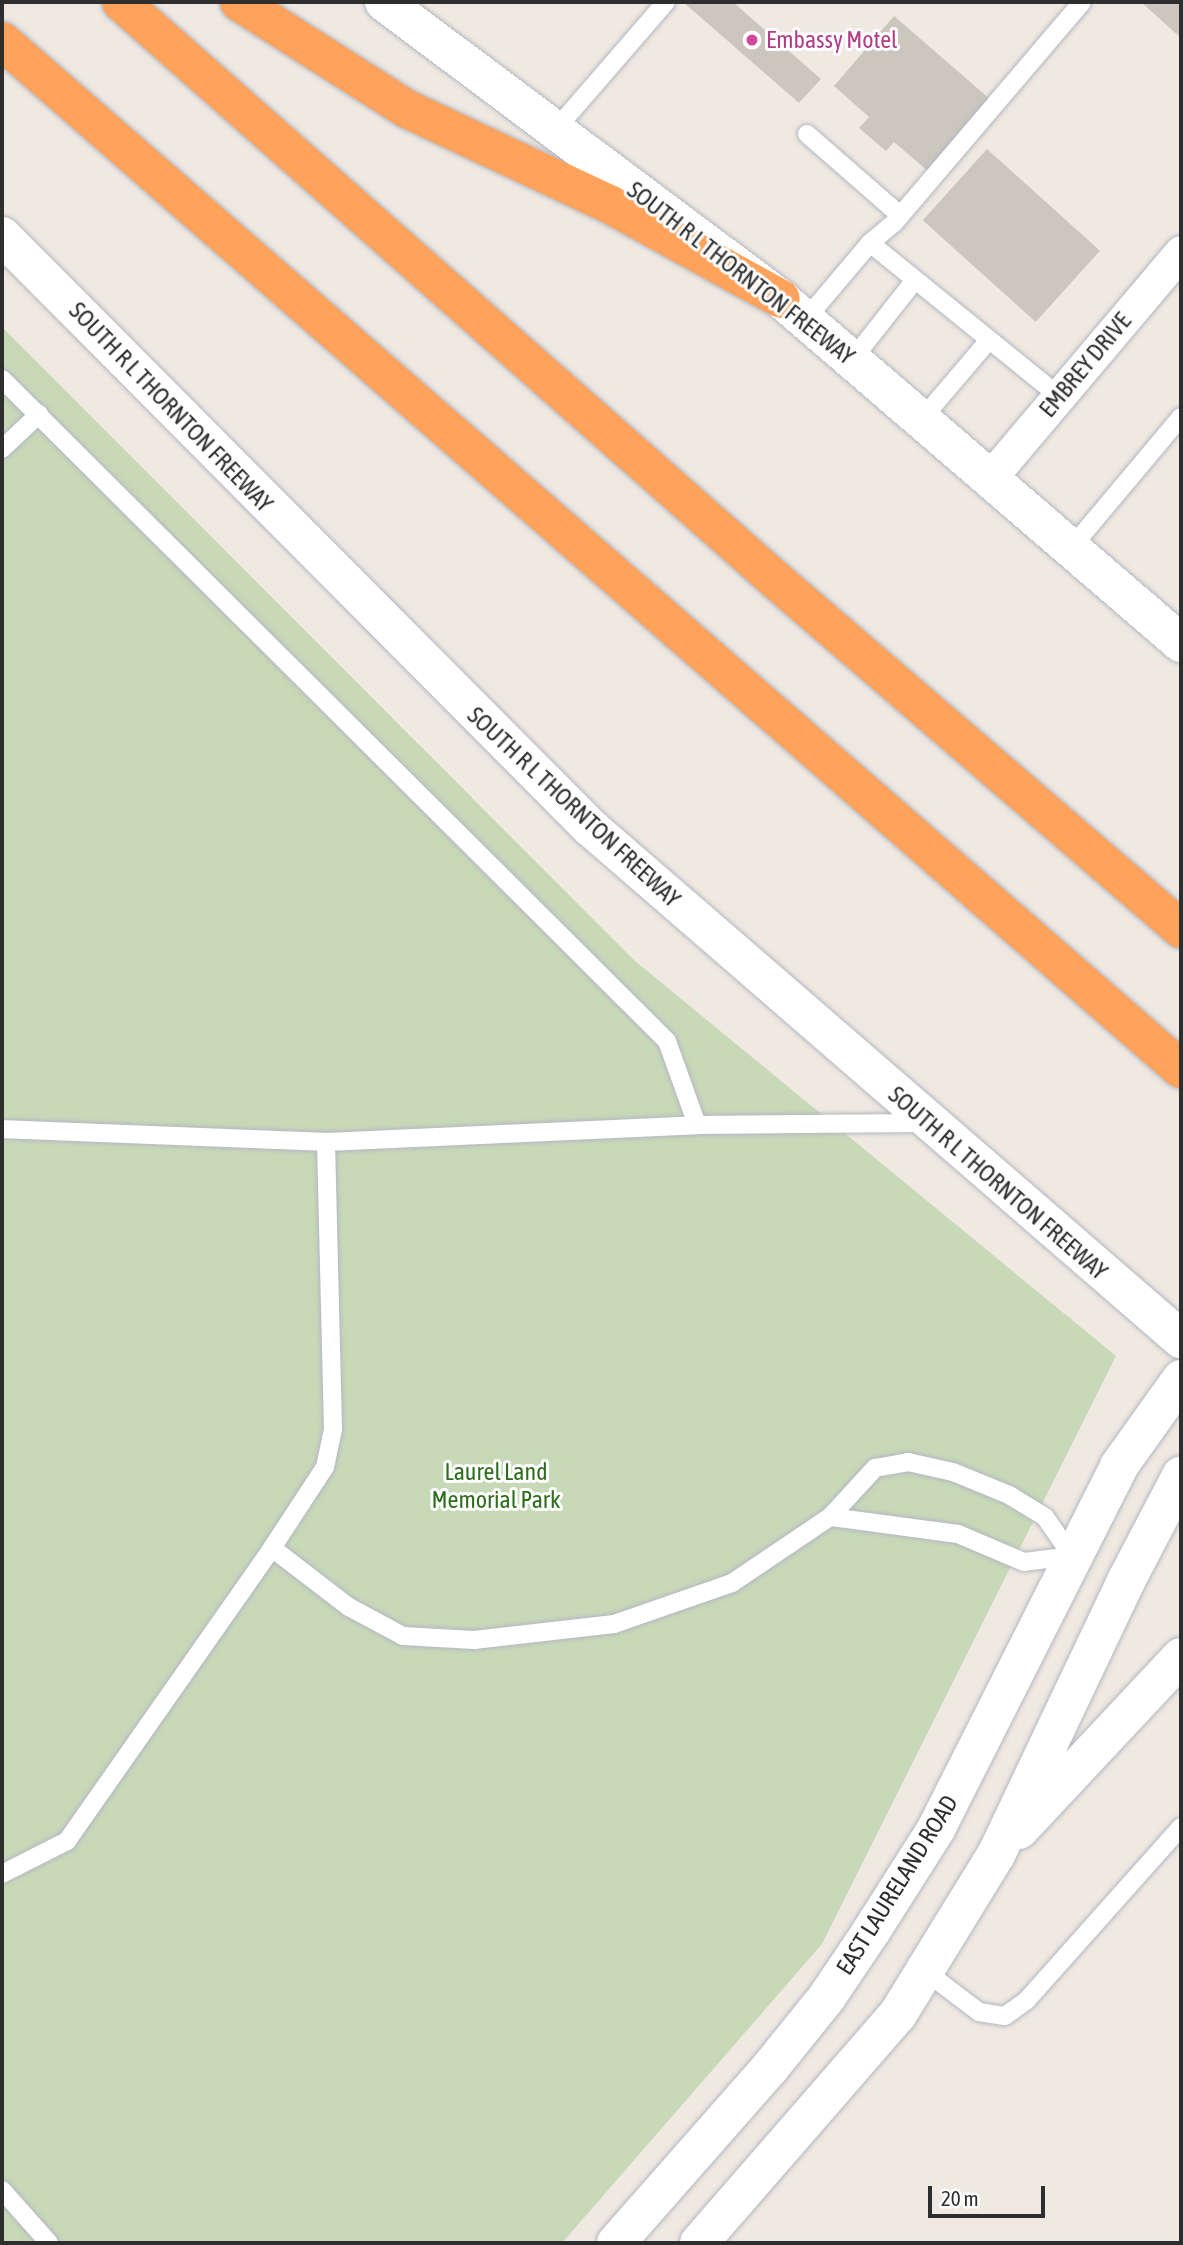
<!DOCTYPE html>
<html>
<head>
<meta charset="utf-8">
<style>
	body { margin:0 }
	#map { position:relative; width:1183px; height:2245px; overflow:hidden; background:#efe9e1; font-family:"Asap Condensed",sans-serif }
	div>[style] { position:absolute }
	[style*='--x'] { left:calc(var(--x)*1px); top:calc(var(--y)*1px); width:calc(var(--w)*1px); rotate:calc(var(--a)*1deg) }
	.cemetery>* { inset:0; background:#c8d9b8 }
	.building>* { inset:0; background:#cbc7bf; transform-origin:0 0 }
	.roads { filter:drop-shadow(0 0 2px #b4b7c1) drop-shadow(0 0 2px #b4b7c1) }
	.lane>* { height:18px; margin:-9px; padding:0 9px; transform-origin:9px; border-radius:9px; background:#fff }
	.street>* { height:33px; margin:-16.5px; padding:0 16.5px; transform-origin:16.5px; border-radius:16.5px; background:#fff }
	.secondary>* { height:38px; margin:-19px; padding:0 19px; transform-origin:19px; border-radius:19px; background:#fff }
	.highway>* { height:38px; margin:-19px; padding:0 19px; transform-origin:19px; border-radius:19px; background:#ffa35c }
	.dots>* { width:19px; height:19px; translate:-50% -50%; box-sizing:border-box; border:4px solid #fff; border-radius:50% }
	span { translate:-50% -50%; white-space:nowrap; text-align:center; line-height:1.15; -webkit-text-stroke:6px #fff; paint-order:stroke }
	.hotel-label { font-size:24px; color:#b23c85 }
	.left { translate:0 -50%; text-align:left }
	.street-label { font-size:24px; color:#2e2e2e }
	.park-label { font-size:24px; color:#2c6e1b }
	.frame { position:absolute; inset:0; border:4px solid #2e2e2e; pointer-events:none }
	.scale { position:absolute; left:928px; top:2186px; width:117px; height:32px; box-sizing:border-box; border:4px solid #2e2e2e; border-top:0; padding-left:9px; font-size:21px; line-height:24px; white-space:nowrap; color:#2e2e2e; -webkit-text-stroke:5px #fff; paint-order:stroke }
</style>
</head>
<body>
<div id="map">
	<div class="cemetery">
		<div style="clip-path:polygon(2px 327px,635px 961px,1116px 1356px,822px 1944px,562px 2243px,2px 2243px)"></div>
	</div>
	<div class="building">
		<div style="clip-path:polygon(683px 2px,733px 2px,821px 79px,799px 103px)"></div>
		<div style="clip-path:polygon(1141px 2px,1181px 2px,1181px 38px)"></div>
		<div style="clip-path:polygon(894px 16px,991px 100px,929px 172px,894px 142px,886px 151px,859px 128px,869px 117px,834px 86px)"></div>
		<div style="left:987px;top:149px;width:152px;height:96px;rotate:42deg"></div>
	</div>
	<div class="roads">
		<div class="lane">
			<div style="--x:556;--y:129;--w:168;--a:-49.1"></div>
			<div style="--x:807;--y:134;--w:123;--a:41.1"></div>
			<div style="--x:870;--y:243;--w:31;--a:-40"></div>
			<div style="--x:894;--y:223;--w:290;--a:-49.6"></div>
			<div style="--x:805;--y:320;--w:101;--a:-49.8"></div>
			<div style="--x:870;--y:243;--w:243;--a:39"></div>
			<div style="--x:852;--y:360;--w:102;--a:-51.8"></div>
			<div style="--x:2;--y:379;--w:938;--a:44.87"></div>
			<div style="--x:667;--y:1041;--w:89;--a:70.3"></div>
			<div style="--x:921;--y:420;--w:105;--a:-49.6"></div>
			<div style="--x:2;--y:449;--w:51;--a:-43.4"></div>
			<div style="--x:1071;--y:548;--w:171;--a:-50"></div>
			<div style="--x:2;--y:1129;--w:324;--a:2.3"></div>
			<div style="--x:272;--y:1548;--w:97;--a:-56.8"></div>
			<div style="--x:325;--y:1467;--w:39;--a:-78"></div>
			<div style="--x:333;--y:1429;--w:287;--a:-91.4"></div>
			<div style="--x:326;--y:1142;--w:371;--a:-2.6"></div>
			<div style="--x:697;--y:1125;--w:227;--a:-0.5"></div>
			<div style="--x:2;--y:1874;--w:73;--a:-26.9"></div>
			<div style="--x:67;--y:1841;--w:358;--a:-55"></div>
			<div style="--x:272;--y:1548;--w:97;--a:37.5"></div>
			<div style="--x:349;--y:1607;--w:61;--a:28.2"></div>
			<div style="--x:403;--y:1636;--w:71;--a:3.2"></div>
			<div style="--x:474;--y:1640;--w:141;--a:-6.5"></div>
			<div style="--x:614;--y:1624;--w:125;--a:-19.2"></div>
			<div style="--x:732;--y:1583;--w:118;--a:-34"></div>
			<div style="--x:830;--y:1517;--w:67;--a:-47.4"></div>
			<div style="--x:875;--y:1468;--w:34;--a:-10"></div>
			<div style="--x:908;--y:1462;--w:46;--a:12.5"></div>
			<div style="--x:953;--y:1472;--w:61;--a:22.3"></div>
			<div style="--x:1009;--y:1495;--w:42;--a:31.4"></div>
			<div style="--x:1045;--y:1517;--w:47;--a:55.3"></div>
			<div style="--x:1072;--y:1556;--w:48;--a:172.9"></div>
			<div style="--x:1024;--y:1562;--w:72;--a:-157"></div>
			<div style="--x:958;--y:1534;--w:129;--a:-172.4"></div>
			<div style="--x:925;--y:1971;--w:68;--a:37.2"></div>
			<div style="--x:979;--y:2012;--w:26;--a:9"></div>
			<div style="--x:1005;--y:2016;--w:26;--a:-36"></div>
			<div style="--x:1026;--y:2001;--w:233;--a:-48.3"></div>
			<div style="--x:2;--y:2190;--w:71;--a:48.4"></div>
		</div>
		<div class="street">
			<div style="--x:989;--y:479;--w:297;--a:-49.8"></div>
		</div>
		<div class="secondary">
			<div style="--x:384;--y:2;--w:496;--a:36.8"></div>
			<div style="--x:781;--y:299;--w:528;--a:40.7"></div>
			<div style="--x:2;--y:236;--w:835;--a:45.15"></div>
			<div style="--x:591;--y:828;--w:781;--a:40.9"></div>
			<div style="--x:1019;--y:1830;--w:237;--a:-46.9"></div>
			<div style="--x:616;--y:2243;--w:232;--a:-48.7"></div>
			<div style="--x:769;--y:2069;--w:92;--a:-51.1"></div>
			<div style="--x:827;--y:1997;--w:81;--a:-56.1"></div>
			<div style="--x:872;--y:1930;--w:120;--a:-57.6"></div>
			<div style="--x:936;--y:1829;--w:407;--a:-63.2"></div>
			<div style="--x:1119;--y:1466;--w:107;--a:-54.5"></div>
			<div style="--x:699;--y:2243;--w:303;--a:-49"></div>
			<div style="--x:898;--y:2014;--w:187;--a:-58.4"></div>
			<div style="--x:996;--y:1855;--w:303;--a:-64.6"></div>
			<div style="--x:1126;--y:1581;--w:119;--a:-62.4"></div>
		</div>
		<div class="highway">
			<div style="--x:121;--y:2;--w:876;--a:41.44"></div>
			<div style="--x:778;--y:582;--w:532;--a:40.73"></div>
			<div style="--x:239;--y:2;--w:199;--a:32.5"></div>
			<div style="--x:407;--y:109;--w:223;--a:25.2"></div>
			<div style="--x:609;--y:204;--w:196;--a:28.9"></div>
			<div style="--x:2;--y:41;--w:1564;--a:41.09"></div>
		</div>
	</div>
	<div class="dots">
		<div style="left:752px;top:40px;background:#d1479c"></div>
	</div>
	<div class="hotel-label">
		<span class="left" style="left:766px;top:40px">Embassy Motel</span>
	</div>
	<div class="street-label">
		<span style="left:741px;top:273px;rotate:38deg">SOUTH R L THORNTON FREEWAY</span>
		<span style="left:1085px;top:365px;rotate:-50deg">EMBREY DRIVE</span>
		<span style="left:171px;top:407px;rotate:46deg">SOUTH R L THORNTON FREEWAY</span>
		<span style="left:574px;top:807px;rotate:43deg">SOUTH R L THORNTON FREEWAY</span>
		<span style="left:998px;top:1183px;rotate:41deg">SOUTH R L THORNTON FREEWAY</span>
		<span style="left:897px;top:1885px;rotate:-58deg">EAST LAURELAND ROAD</span>
	</div>
	<div class="park-label">
		<span style="left:496px;top:1486px">Laurel Land<br>Memorial Park</span>
	</div>
	<div class="frame"></div>
	<div class="scale">20 m</div>
</div>
</body>
</html>
